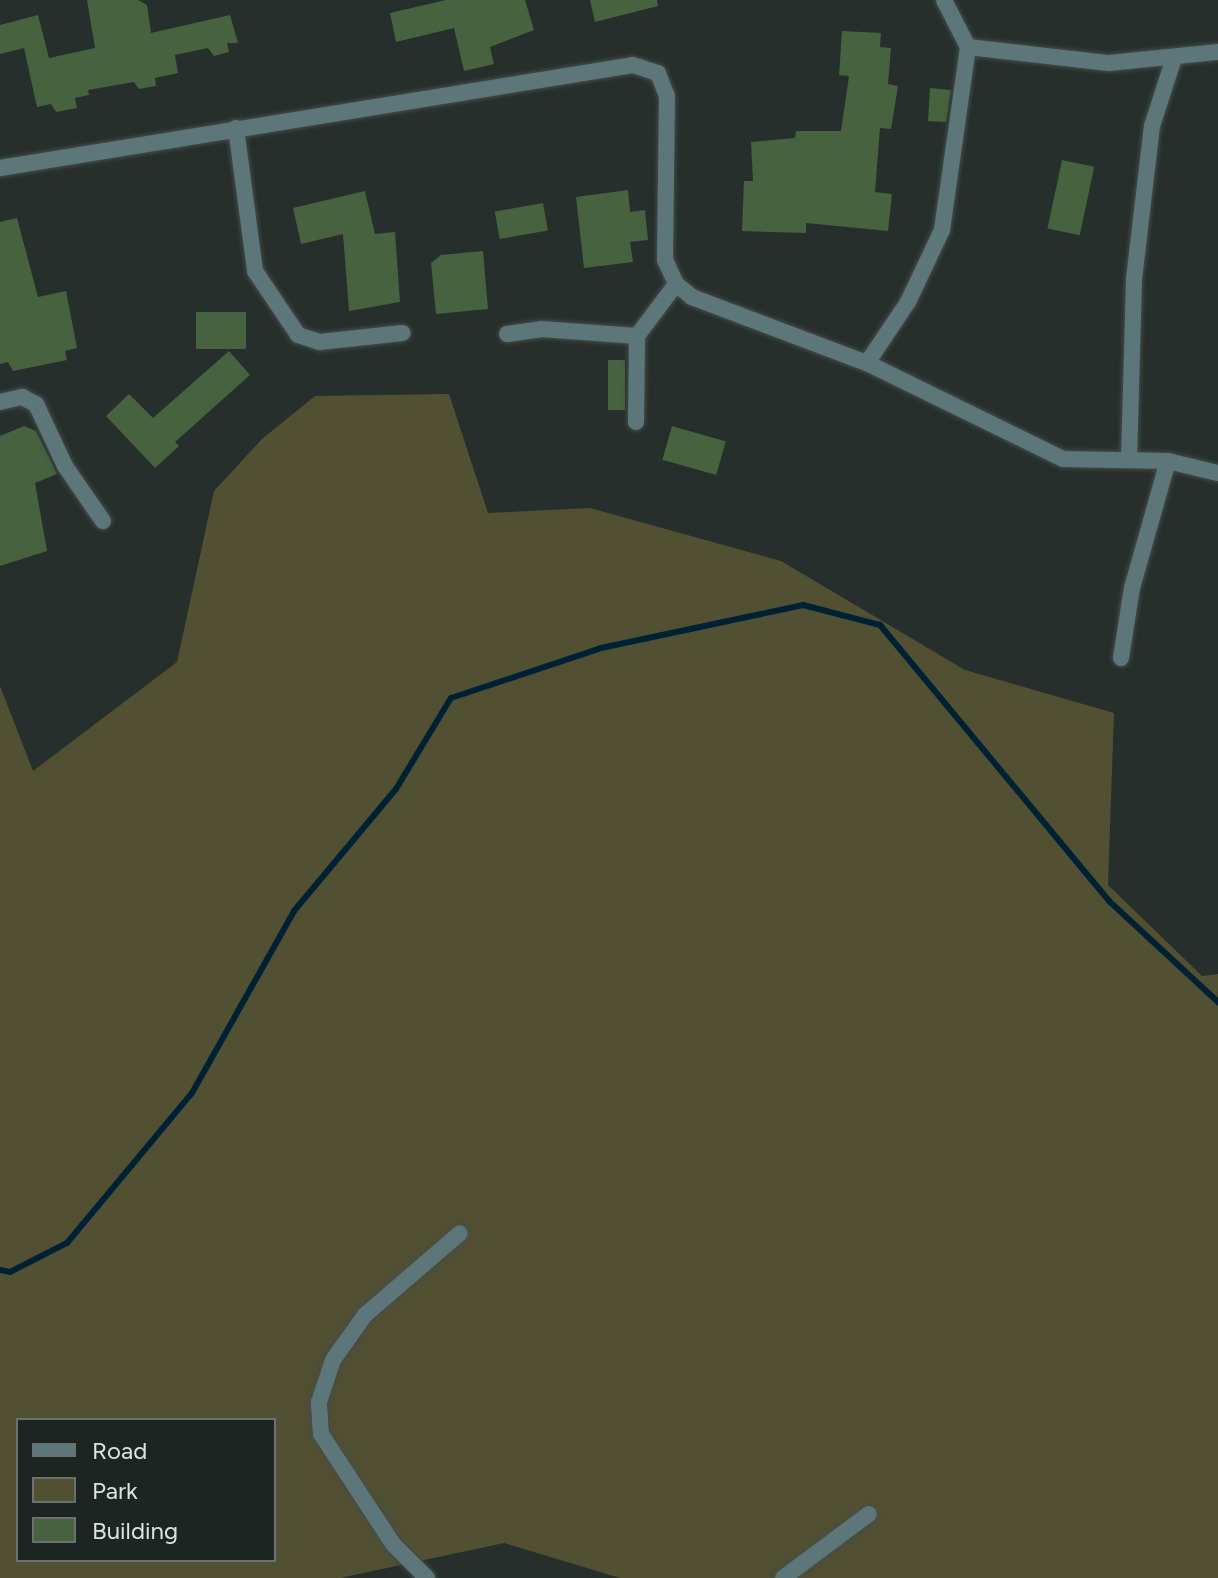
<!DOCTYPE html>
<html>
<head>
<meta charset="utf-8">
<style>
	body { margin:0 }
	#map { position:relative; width:1218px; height:1578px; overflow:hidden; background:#272f2c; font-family:Figtree,sans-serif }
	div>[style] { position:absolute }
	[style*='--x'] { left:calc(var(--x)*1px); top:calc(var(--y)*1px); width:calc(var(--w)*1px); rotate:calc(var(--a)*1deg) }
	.green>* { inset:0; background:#525033 }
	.stream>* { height:6px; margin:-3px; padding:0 3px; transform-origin:3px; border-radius:3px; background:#002134 }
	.building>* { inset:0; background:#46623e; transform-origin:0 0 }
	.roads { filter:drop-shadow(0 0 2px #444c49) drop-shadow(0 0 2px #444c49) }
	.minor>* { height:16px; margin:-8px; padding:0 8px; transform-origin:8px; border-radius:8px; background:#5d7679 }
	span { translate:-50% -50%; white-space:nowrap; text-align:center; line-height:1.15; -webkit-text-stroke:6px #1d2522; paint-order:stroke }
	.legend { position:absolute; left:16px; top:1418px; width:260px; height:144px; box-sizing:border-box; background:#1d2522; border:2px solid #6a716e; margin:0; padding:10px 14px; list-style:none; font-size:24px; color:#dde3e1 }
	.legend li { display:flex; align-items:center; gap:16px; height:40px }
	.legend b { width:40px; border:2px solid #6a716e }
</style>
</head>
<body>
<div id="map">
	<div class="green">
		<div style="clip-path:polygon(evenodd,449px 394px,488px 513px,590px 508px,781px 561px,965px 670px,1114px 713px,1108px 885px,1202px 976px,1218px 974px,1218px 1578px,620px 1578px,504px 1543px,340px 1578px,0 1578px,0 686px,33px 771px,177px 662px,214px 491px,262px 439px,315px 396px,449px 394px,18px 1420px,274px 1420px,274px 1560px,18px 1560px,18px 1420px)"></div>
	</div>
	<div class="stream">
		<div style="--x:0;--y:1270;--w:10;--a:11"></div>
		<div style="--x:10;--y:1272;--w:64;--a:-27"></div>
		<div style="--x:67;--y:1243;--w:195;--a:-50.2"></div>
		<div style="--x:192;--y:1093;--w:209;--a:-60.7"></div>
		<div style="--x:294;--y:911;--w:159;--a:-50.1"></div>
		<div style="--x:396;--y:789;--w:106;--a:-58.9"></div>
		<div style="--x:451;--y:698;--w:158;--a:-18.4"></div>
		<div style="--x:601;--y:648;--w:207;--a:-12"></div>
		<div style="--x:803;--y:605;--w:80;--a:14.6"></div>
		<div style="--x:880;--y:625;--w:359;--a:50.3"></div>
		<div style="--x:1109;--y:901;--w:149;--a:42.8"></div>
	</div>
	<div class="building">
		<div style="clip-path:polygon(87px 0,138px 0,147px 5px,151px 33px,230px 15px,238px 43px,227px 43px,229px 52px,214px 56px,208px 48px,175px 55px,178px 73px,155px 78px,156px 86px,139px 89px,134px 82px,88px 90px,89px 95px,75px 98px,77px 108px,56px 112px,51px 104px,37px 107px,24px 48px,0 54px,0 25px,38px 15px,49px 58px,95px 48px)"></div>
		<div style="clip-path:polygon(446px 0,525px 0,534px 30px,490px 47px,494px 64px,464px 71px,454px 28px,396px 42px,390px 13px)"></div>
		<div style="clip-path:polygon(590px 0,657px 0,658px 6px,595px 22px)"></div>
		<div style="clip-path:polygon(842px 31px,881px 33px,880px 47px,891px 48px,888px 84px,898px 86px,891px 129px,880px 128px,875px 192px,892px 194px,888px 231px,806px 223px,806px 233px,742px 231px,744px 181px,753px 181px,751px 142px,795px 138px,796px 131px,841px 131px,849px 76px,839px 75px)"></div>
		<div style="clip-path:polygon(930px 88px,951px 90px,946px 122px,928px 121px)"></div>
		<div style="left:1062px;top:160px;width:33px;height:70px;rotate:12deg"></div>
		<div style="clip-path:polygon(628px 190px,630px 212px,645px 210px,648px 240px,630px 242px,633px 262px,584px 268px,576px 197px)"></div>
		<div style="clip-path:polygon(365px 191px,375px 234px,395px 232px,400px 302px,349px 311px,343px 234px,301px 244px,293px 208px)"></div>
		<div style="left:543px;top:203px;width:28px;height:49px;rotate:80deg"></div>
		<div style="clip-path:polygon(17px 218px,38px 297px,66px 291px,77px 348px,65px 351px,67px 360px,13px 371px,8px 362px,0 364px,0 222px)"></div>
		<div style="clip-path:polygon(483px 251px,488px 309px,436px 314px,431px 263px,441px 255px)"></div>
		<div style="left:246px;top:312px;width:37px;height:50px;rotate:90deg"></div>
		<div style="clip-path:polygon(229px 351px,250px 375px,175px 442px,179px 446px,155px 468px,106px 416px,129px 394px,153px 418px)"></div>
		<div style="left:608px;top:360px;width:17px;height:50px"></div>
		<div style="clip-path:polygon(24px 426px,36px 431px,57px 474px,35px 483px,47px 551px,0 566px,0 436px)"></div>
		<div style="left:672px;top:426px;width:56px;height:35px;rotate:16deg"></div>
	</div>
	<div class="roads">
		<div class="minor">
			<div style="--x:968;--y:47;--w:142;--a:6.5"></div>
			<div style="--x:1109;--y:63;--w:110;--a:-5.8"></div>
			<div style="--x:236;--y:128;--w:144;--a:82.4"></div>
			<div style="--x:255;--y:271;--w:77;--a:56.1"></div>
			<div style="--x:298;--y:335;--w:23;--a:18"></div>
			<div style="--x:320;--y:342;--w:83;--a:-6.2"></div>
			<div style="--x:0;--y:168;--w:641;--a:-9.24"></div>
			<div style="--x:633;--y:65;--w:26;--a:18"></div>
			<div style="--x:658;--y:73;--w:25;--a:69"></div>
			<div style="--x:667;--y:96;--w:164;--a:90.7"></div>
			<div style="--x:665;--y:260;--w:26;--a:65"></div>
			<div style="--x:676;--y:284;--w:21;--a:39"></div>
			<div style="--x:692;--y:297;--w:187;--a:20.7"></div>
			<div style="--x:867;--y:363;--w:218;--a:26.1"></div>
			<div style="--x:1063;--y:459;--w:105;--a:1.1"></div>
			<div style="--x:1168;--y:461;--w:51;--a:13.5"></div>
			<div style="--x:507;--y:334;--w:34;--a:-8"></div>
			<div style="--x:541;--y:329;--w:96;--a:4.2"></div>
			<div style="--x:867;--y:363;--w:73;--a:-56.1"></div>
			<div style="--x:908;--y:302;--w:80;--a:-64.7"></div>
			<div style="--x:942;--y:230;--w:185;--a:-81.9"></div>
			<div style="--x:968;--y:47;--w:53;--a:-117.1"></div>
			<div style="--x:0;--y:402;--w:23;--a:-13"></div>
			<div style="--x:22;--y:397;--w:16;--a:27"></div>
			<div style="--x:36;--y:404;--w:68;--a:64.9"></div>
			<div style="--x:65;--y:466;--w:67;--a:55.4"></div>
			<div style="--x:636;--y:422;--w:86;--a:-89.3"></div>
			<div style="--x:637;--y:336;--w:65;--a:-53.1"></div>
			<div style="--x:1129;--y:460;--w:181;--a:-88.4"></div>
			<div style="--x:1134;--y:279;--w:154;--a:-83.3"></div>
			<div style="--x:1152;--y:126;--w:71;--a:-72.1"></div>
			<div style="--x:1121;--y:658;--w:71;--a:-81.1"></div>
			<div style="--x:1132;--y:588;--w:132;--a:-74.2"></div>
			<div style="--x:427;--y:1578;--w:48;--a:-135"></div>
			<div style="--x:393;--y:1544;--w:131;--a:-123.2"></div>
			<div style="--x:321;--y:1434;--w:32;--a:-94"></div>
			<div style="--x:319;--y:1402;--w:44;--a:-71.6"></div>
			<div style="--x:333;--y:1360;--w:55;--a:-54.6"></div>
			<div style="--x:365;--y:1315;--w:125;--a:-40.8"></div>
			<div style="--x:783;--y:1578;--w:107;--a:-36.7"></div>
		</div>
	</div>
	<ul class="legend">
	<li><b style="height:10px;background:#5d7679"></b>Road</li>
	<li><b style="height:22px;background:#525033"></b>Park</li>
	<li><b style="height:22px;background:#46623e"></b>Building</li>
	</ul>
</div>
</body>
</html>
